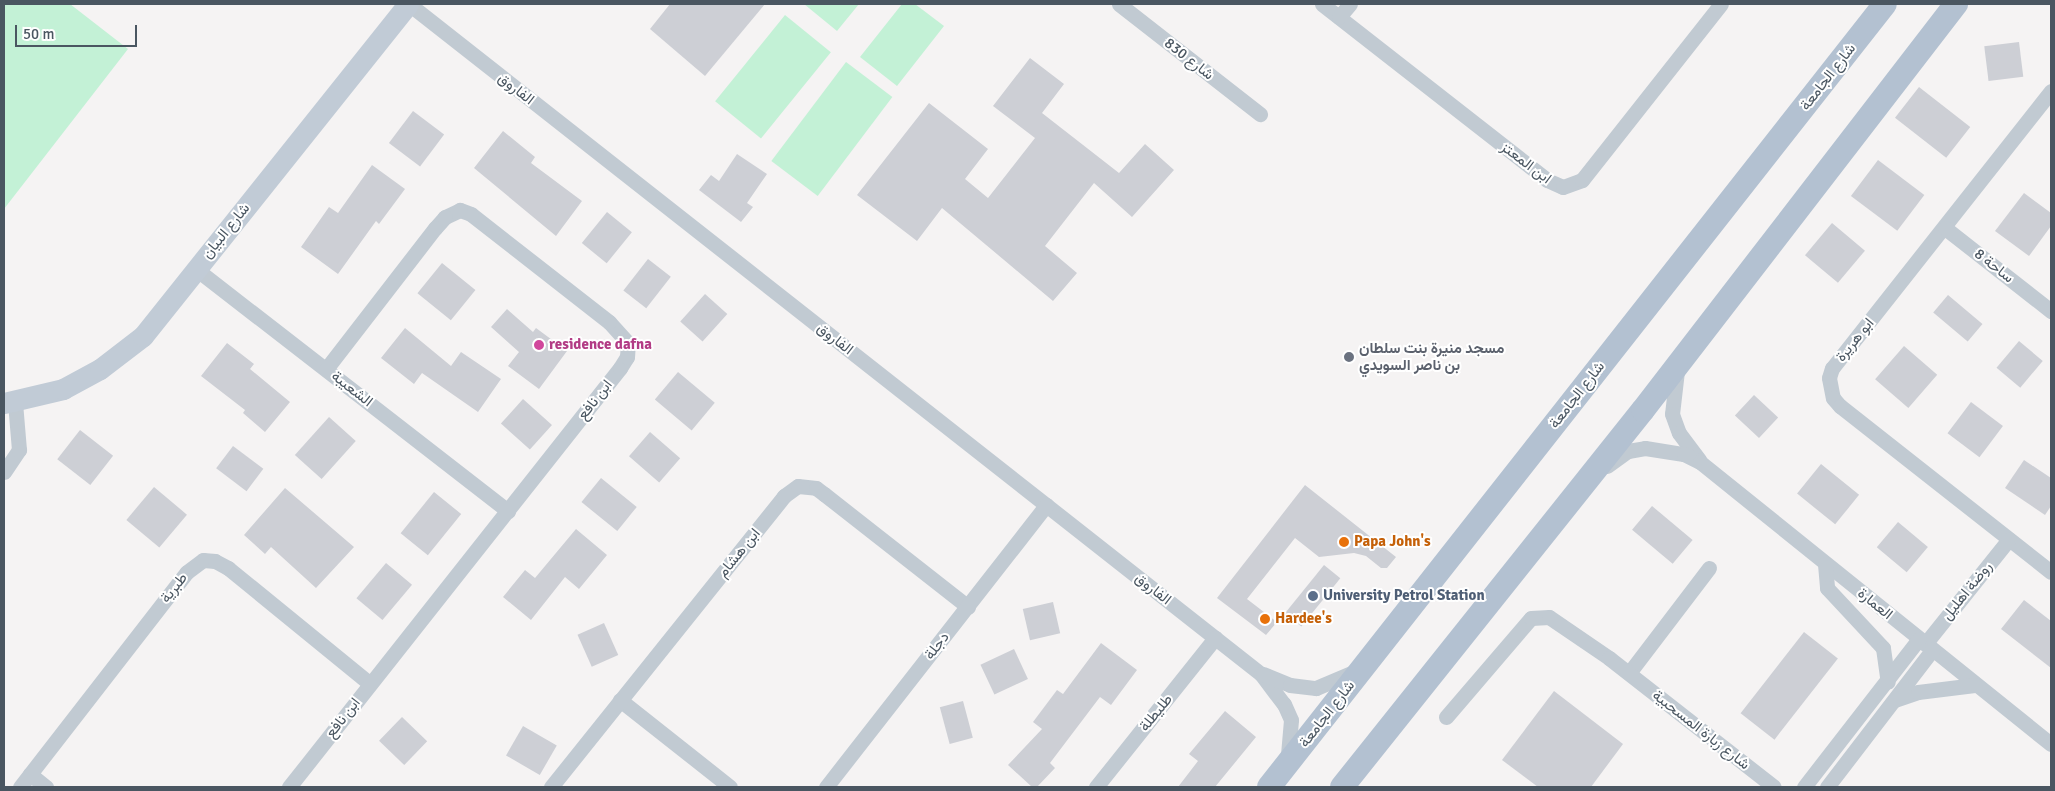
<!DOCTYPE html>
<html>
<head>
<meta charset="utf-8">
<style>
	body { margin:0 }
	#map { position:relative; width:2055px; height:791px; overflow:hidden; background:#f5f3f3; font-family:Signika,Vazirmatn,sans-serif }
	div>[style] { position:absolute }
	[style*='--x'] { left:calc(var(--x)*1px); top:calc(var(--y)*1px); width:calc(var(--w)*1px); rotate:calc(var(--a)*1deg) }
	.green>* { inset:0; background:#c3f1d6; transform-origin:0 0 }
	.building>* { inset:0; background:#cdcfd5; transform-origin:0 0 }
	.street>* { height:15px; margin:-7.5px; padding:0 7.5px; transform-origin:7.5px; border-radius:7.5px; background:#c1cad2 }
	.secondary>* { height:21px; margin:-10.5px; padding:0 10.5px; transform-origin:10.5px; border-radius:10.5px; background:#c1cbd6 }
	.primary>* { height:24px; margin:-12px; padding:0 12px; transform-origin:12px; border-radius:12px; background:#b3c1d1 }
	.dots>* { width:14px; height:14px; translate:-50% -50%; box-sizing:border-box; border:2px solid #fff; border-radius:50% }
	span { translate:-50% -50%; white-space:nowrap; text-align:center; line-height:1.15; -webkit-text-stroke:4px #fff; paint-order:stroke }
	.street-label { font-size:15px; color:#4a5661 }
	.hotel-label { font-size:15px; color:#b23c85; font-weight:700 }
	.left { translate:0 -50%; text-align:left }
	.worship-label { font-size:15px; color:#5b616d; font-weight:700 }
	.food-label { font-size:15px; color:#c56008; font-weight:700 }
	.service-label { font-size:15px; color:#4e5e75; font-weight:700 }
	.frame { position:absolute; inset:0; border:5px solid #4a5661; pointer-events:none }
	.scale { position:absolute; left:15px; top:25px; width:122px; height:22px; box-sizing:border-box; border:2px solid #4a5661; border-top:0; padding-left:6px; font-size:15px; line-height:18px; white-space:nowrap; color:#4a5661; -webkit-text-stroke:4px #fff; paint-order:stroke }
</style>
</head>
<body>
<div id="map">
	<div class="green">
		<div style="clip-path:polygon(4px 4px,70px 4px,128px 49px,4px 209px)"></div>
		<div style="clip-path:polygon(804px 4px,859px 4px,837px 31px)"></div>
		<div style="clip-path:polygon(902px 4px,915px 4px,944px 26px,897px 86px,860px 57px)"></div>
		<div style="left:785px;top:15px;width:59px;height:111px;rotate:39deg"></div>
		<div style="left:846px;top:62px;width:58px;height:124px;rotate:37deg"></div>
	</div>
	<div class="building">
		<div style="clip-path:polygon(670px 4px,765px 4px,705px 76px,650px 29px)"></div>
		<div style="left:2019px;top:42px;width:35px;height:35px;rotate:83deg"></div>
		<div style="clip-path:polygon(1030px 58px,1064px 84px,1042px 113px,1119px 173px,1145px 144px,1174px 170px,1132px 217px,1094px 183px,1045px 246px,1077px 273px,1053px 301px,942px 208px,917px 241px,857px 195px,929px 103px,988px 149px,965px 179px,988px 198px,1035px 138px,993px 106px)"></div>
		<div style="left:1919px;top:87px;width:65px;height:39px;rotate:38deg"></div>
		<div style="left:413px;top:111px;width:39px;height:40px;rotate:37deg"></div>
		<div style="clip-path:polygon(503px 131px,535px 157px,531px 163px,582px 201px,556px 236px,474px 168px)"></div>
		<div style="clip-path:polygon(737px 154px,767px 174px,747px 203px,753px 207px,741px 222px,699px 190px,711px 175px,719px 181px)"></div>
		<div style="left:1878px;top:160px;width:58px;height:45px;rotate:37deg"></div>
		<div style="clip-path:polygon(372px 165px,405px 189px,379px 224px,376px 221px,338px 274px,301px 247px,329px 207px,338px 213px)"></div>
		<div style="clip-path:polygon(2024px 193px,2051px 213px,2051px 226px,2029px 256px,1995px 231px)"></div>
		<div style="left:607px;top:212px;width:32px;height:40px;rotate:39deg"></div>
		<div style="left:1832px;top:223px;width:43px;height:42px;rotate:40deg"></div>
		<div style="left:648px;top:259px;width:29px;height:40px;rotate:38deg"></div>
		<div style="left:442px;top:263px;width:43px;height:39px;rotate:39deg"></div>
		<div style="left:705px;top:294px;width:30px;height:37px;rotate:42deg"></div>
		<div style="left:1948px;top:295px;width:45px;height:23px;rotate:40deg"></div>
		<div style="clip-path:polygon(507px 309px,533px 332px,536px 328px,567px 351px,539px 389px,508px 366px,519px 352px,491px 327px)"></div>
		<div style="clip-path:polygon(405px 328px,451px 366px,461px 352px,501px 379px,478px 412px,422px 373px,414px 384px,381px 358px)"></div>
		<div style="left:2019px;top:341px;width:31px;height:35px;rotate:40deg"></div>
		<div style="clip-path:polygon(227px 343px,254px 364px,250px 369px,290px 402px,265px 432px,243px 413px,245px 410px,201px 376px)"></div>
		<div style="left:1904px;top:346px;width:44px;height:44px;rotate:41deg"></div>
		<div style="left:678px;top:372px;width:48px;height:36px;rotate:40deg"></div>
		<div style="left:1754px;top:395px;width:33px;height:28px;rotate:43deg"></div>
		<div style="left:523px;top:399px;width:39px;height:33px;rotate:42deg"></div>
		<div style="left:1971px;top:402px;width:40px;height:39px;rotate:37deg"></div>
		<div style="left:329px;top:417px;width:36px;height:51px;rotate:42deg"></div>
		<div style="left:80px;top:430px;width:42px;height:37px;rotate:38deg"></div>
		<div style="left:650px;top:432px;width:40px;height:32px;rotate:41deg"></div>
		<div style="left:233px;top:446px;width:38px;height:28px;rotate:37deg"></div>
		<div style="clip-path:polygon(2024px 460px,2051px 478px,2051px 506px,2045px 515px,2005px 488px)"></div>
		<div style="left:1821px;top:464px;width:49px;height:38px;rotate:39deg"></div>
		<div style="left:601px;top:478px;width:46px;height:31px;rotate:39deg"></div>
		<div style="clip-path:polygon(1305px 485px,1396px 557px,1387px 568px,1381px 568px,1366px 556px,1354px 553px,1319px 557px,1295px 538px,1247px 599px,1277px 622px,1266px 635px,1217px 598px)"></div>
		<div style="left:154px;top:487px;width:43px;height:43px;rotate:40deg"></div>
		<div style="clip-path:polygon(285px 488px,354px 547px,316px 588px,271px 547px,265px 554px,244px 535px)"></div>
		<div style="left:434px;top:492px;width:35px;height:53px;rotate:39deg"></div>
		<div style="left:1652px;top:506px;width:53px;height:31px;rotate:40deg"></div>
		<div style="left:1898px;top:522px;width:39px;height:33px;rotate:40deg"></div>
		<div style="clip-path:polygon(576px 529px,607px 555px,579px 589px,565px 577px,531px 620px,503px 597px,525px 570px,535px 578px)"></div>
		<div style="left:386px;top:563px;width:34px;height:46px;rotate:40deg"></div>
		<div style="left:1324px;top:565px;width:21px;height:62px;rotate:39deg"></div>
		<div style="clip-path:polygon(2024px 600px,2051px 621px,2051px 668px,2001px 629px)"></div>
		<div style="left:1053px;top:602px;width:32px;height:31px;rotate:77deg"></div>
		<div style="left:604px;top:623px;width:35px;height:29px;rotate:66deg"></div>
		<div style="left:1804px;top:632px;width:43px;height:103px;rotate:38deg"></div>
		<div style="clip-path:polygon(1101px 643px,1137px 670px,1111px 705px,1100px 697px,1050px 763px,1055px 768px,1037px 787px,1032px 787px,1008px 765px,1042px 729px,1033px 722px,1057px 690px,1063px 694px)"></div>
		<div style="left:1014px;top:649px;width:33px;height:37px;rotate:65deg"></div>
		<div style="clip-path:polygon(1554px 691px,1623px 744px,1591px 787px,1538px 787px,1502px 760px)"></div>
		<div style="left:963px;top:701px;width:38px;height:24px;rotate:75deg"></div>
		<div style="clip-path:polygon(1225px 711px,1256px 737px,1215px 787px,1178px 787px,1198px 761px,1189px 754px)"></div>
		<div style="left:402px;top:717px;width:35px;height:33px;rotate:44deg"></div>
		<div style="left:523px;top:726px;width:39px;height:34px;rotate:30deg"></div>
	</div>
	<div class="street">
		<div style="--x:409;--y:4;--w:1084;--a:38.18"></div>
		<div style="--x:1261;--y:674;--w:38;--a:53"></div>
		<div style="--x:1284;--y:704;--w:17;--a:66"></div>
		<div style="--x:1291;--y:720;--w:38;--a:95"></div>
		<div style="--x:1119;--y:4;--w:179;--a:38"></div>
		<div style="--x:1322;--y:4;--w:286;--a:38"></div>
		<div style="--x:1547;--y:180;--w:17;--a:24"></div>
		<div style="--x:1563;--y:187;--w:20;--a:-20"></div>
		<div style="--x:1582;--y:180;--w:224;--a:-51.7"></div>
		<div style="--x:1339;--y:17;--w:17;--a:-50"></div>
		<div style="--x:2051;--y:91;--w:353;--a:128.3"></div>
		<div style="--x:1832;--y:368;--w:10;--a:107"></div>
		<div style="--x:1829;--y:378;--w:20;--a:79"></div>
		<div style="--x:1833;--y:398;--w:11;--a:49"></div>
		<div style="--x:1840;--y:406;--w:268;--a:38.2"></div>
		<div style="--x:1945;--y:228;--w:135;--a:38.1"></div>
		<div style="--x:196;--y:269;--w:395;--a:37.8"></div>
		<div style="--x:1677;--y:371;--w:43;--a:96.6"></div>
		<div style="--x:1672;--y:414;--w:20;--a:70"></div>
		<div style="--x:1679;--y:433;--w:34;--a:53"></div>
		<div style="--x:1607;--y:466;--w:26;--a:-36"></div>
		<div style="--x:1628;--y:451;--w:17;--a:-10"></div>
		<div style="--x:1645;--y:448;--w:39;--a:9"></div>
		<div style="--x:1684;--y:454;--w:18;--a:27"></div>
		<div style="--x:1700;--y:462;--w:450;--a:38.8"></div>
		<div style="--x:4;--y:472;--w:27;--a:-56"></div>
		<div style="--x:19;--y:450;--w:48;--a:-94.8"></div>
		<div style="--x:1825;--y:564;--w:24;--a:85"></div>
		<div style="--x:1827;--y:588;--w:82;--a:47"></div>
		<div style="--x:1883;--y:648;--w:34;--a:82"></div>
		<div style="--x:1925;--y:644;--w:134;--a:-51.3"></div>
		<div style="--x:1629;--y:673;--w:132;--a:-52.7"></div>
		<div style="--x:1263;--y:674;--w:29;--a:22"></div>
		<div style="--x:1290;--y:685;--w:26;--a:7"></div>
		<div style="--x:1316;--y:688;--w:43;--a:-23"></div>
		<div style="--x:620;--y:700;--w:140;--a:38.3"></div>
		<div style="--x:1895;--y:700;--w:24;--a:-19"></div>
		<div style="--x:1918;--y:692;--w:57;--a:-7"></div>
		<div style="--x:1446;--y:717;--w:130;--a:-49.4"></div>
		<div style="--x:1531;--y:618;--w:18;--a:-3"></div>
		<div style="--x:1549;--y:617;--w:73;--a:34.3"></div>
		<div style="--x:1609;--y:658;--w:209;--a:38"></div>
		<div style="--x:30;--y:774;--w:21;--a:39"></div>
		<div style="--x:20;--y:787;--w:272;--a:-52.2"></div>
		<div style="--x:187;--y:572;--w:20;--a:-37"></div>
		<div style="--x:203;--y:560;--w:12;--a:5"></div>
		<div style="--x:215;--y:561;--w:15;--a:28"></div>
		<div style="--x:228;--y:568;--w:183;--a:39.2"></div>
		<div style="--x:289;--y:787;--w:534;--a:-51.69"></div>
		<div style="--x:620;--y:368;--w:13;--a:-58"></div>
		<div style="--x:627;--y:357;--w:14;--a:-86"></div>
		<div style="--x:628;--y:343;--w:28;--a:-132"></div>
		<div style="--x:609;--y:322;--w:175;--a:-142"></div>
		<div style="--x:471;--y:214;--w:12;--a:-160"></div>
		<div style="--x:460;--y:210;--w:17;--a:155"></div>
		<div style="--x:445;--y:217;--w:15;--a:132"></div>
		<div style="--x:435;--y:228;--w:178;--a:127.7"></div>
		<div style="--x:551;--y:787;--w:373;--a:-51.3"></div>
		<div style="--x:784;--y:496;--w:17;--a:-36"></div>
		<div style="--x:798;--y:486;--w:18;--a:6"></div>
		<div style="--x:816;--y:488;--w:10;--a:37"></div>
		<div style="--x:824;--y:494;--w:183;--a:38.1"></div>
		<div style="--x:826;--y:787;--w:358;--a:-52"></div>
		<div style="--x:1096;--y:787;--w:191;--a:-51.4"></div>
		<div style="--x:1804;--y:787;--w:187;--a:-52.2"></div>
		<div style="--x:1827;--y:787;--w:173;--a:-52.5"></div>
	</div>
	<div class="secondary">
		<div style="--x:4;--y:403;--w:61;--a:-13.3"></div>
		<div style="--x:63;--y:389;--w:42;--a:-28.4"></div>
		<div style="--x:100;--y:369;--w:54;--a:-37.5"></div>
		<div style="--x:143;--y:336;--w:425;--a:-51.4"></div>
	</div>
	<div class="primary">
		<div style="--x:1269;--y:787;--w:996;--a:-51.81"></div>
		<div style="--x:1342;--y:787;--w:482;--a:-51.4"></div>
		<div style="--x:1643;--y:410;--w:513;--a:-52.37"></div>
	</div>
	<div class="dots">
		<div style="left:539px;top:345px;background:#d1479c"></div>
		<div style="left:1349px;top:357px;background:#6b7280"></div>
		<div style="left:1344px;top:542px;background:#e8710a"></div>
		<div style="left:1313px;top:596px;background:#5c6f8a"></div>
		<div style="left:1265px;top:619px;background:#e8710a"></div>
	</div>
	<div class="street-label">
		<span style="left:1189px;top:59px;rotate:38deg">شارع 830</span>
		<span style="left:1828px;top:77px;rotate:-52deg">شارع الجامعة</span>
		<span style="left:516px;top:89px;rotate:38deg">الفاروق</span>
		<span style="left:1526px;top:163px;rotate:37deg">ابن المعتز</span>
		<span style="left:226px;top:231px;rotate:-51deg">شارع البيان</span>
		<span style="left:1994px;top:266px;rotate:38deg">ساحة 8</span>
		<span style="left:835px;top:339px;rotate:38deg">الفاروق</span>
		<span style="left:1855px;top:340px;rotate:-51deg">ابو هريرة</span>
		<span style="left:352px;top:389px;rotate:38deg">الشعيبة</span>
		<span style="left:1577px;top:395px;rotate:-52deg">شارع الجامعة</span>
		<span style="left:595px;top:400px;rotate:-52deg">ابن نافع</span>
		<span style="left:739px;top:553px;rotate:-51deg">ابن هشام</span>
		<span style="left:174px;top:588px;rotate:-52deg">طبرية</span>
		<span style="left:1153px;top:589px;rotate:38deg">الفاروق</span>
		<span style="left:1967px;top:591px;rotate:-51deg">روضة اهليل</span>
		<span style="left:1875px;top:604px;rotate:39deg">العمارة</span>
		<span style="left:937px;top:646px;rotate:-52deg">دجلة</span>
		<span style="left:1156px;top:713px;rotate:-51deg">طليطلة</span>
		<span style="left:1327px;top:714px;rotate:-52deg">شارع الجامعة</span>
		<span style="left:343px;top:718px;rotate:-52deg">ابن نافع</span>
		<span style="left:1701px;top:730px;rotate:38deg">شارع زبارة المسحبية</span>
	</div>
	<div class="hotel-label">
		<span class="left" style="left:549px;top:345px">residence dafna</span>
	</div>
	<div class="worship-label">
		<span class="left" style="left:1359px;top:357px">مسجد منيرة بنت سلطان<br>بن ناصر السويدي</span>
	</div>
	<div class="food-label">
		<span class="left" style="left:1354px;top:542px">Papa John's</span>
		<span class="left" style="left:1275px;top:619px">Hardee's</span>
	</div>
	<div class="service-label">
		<span class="left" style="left:1323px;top:596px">University Petrol Station</span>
	</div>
	<div class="frame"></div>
	<div class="scale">50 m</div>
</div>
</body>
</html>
